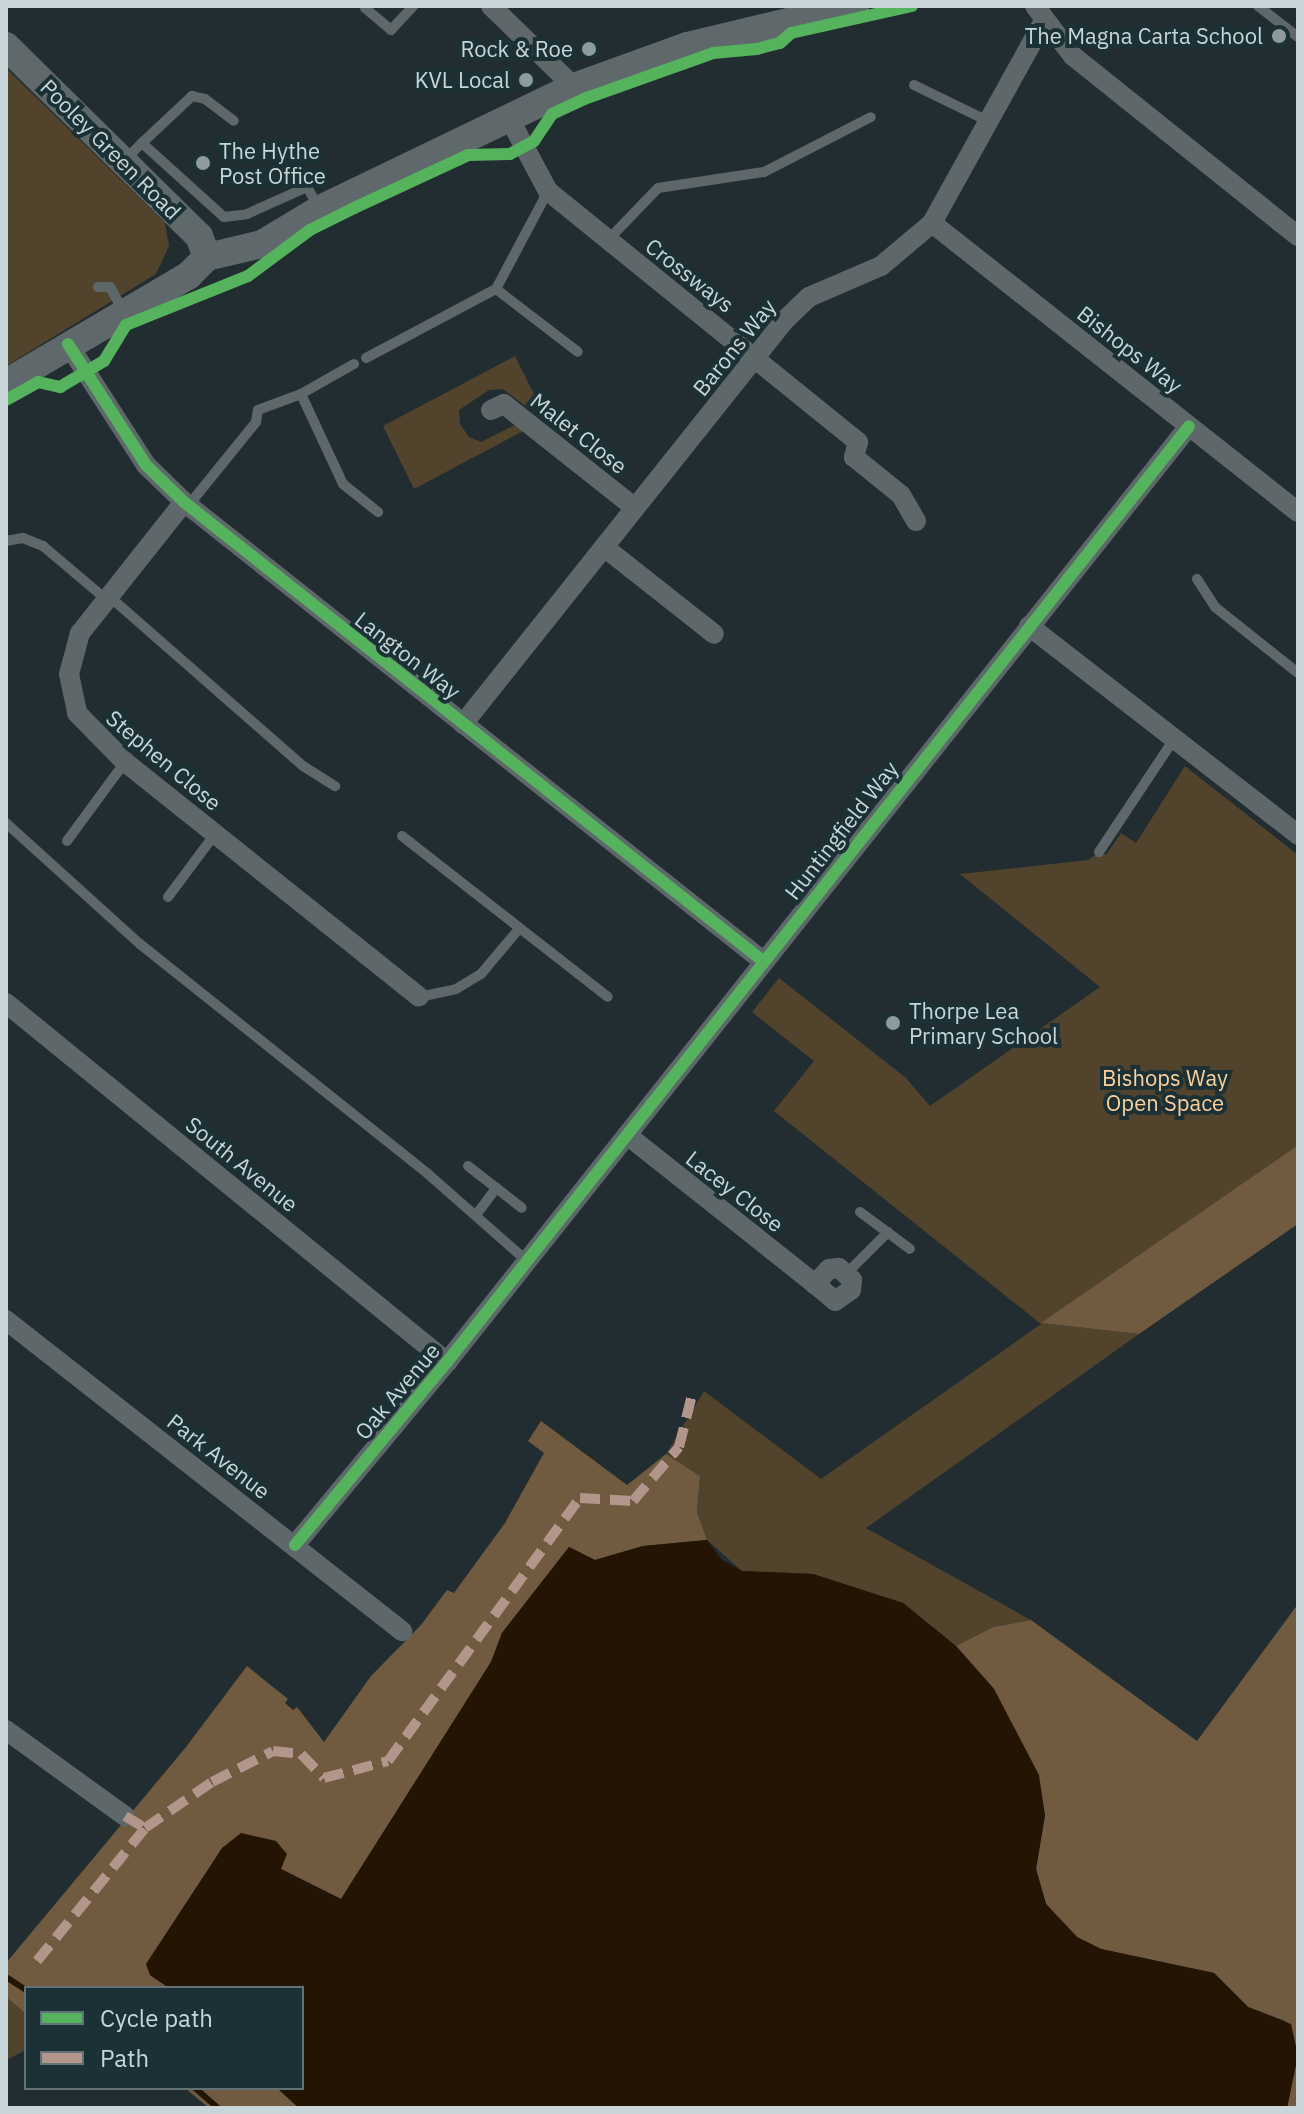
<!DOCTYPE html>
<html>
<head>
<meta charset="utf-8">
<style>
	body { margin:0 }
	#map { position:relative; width:1304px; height:2114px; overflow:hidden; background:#212d30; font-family:"IBM Plex Sans",sans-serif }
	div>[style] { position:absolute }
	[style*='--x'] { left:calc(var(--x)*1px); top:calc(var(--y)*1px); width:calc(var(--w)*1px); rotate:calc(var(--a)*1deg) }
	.green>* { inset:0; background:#52432d }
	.forest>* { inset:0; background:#705b40 }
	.water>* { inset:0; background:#231404 }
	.stream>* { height:6px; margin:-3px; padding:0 3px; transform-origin:3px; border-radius:3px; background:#231404 }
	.lane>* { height:10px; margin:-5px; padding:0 5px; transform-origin:5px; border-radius:5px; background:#5e6769 }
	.street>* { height:20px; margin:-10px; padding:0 10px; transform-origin:10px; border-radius:10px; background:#5e6769 }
	.secondary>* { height:28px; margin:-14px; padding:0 14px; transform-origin:14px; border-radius:14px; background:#5f696c }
	.quiet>* { height:10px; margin-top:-5px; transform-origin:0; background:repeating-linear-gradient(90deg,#b2968c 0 20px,transparent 0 30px) }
	.cycleway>* { height:12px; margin:-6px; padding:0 6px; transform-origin:6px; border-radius:6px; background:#56b35d }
	.dots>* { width:22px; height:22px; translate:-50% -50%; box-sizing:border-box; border:4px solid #1b3136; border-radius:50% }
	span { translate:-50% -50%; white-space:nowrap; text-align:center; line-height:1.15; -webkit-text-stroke:8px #1b3136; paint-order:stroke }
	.poi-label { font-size:22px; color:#c9d6d9 }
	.right { translate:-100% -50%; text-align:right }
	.left { translate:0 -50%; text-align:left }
	.street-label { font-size:22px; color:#c9d6d9 }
	.park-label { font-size:22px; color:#fed19a }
	.frame { position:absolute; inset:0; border:8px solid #c9d6d9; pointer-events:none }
	.legend { position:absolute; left:24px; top:1986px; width:280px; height:104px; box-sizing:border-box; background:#1b3136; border:2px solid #617377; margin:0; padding:10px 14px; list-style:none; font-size:24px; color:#c9d6d9 }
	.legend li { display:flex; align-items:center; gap:16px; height:40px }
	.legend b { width:40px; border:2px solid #617377 }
</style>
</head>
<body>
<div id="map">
	<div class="green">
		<div style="clip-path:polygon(6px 68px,165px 223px,169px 246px,156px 274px,6px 366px)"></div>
		<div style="clip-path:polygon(515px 356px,540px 406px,537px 415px,503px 389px,489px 390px,459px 410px,460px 424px,469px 437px,481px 442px,517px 424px,525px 430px,414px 489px,383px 426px)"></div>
		<div style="clip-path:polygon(1185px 766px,1298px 855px,1298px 1145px,1042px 1323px,1139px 1334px,866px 1528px,1031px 1620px,993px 1627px,956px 1646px,903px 1603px,813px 1574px,742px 1571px,707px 1540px,697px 1512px,700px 1476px,666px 1454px,704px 1391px,821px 1479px,1041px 1324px,774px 1111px,814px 1061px,752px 1012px,779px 978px,906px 1078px,930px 1106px,1100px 987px,960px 874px,1088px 860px,1099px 852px,1106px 855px,1121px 833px,1136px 843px)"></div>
		<div style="clip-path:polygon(6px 1997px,26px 2014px,26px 2050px,6px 2060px)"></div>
	</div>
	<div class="forest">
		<div style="clip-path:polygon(1298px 1145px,1298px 1224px,1139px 1334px,1041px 1323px)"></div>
		<div style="clip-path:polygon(541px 1421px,627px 1485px,666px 1454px,700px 1476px,697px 1512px,707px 1540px,643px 1546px,595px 1560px,569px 1547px,502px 1633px,491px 1662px,341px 1899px,281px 1869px,150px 1975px,169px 1988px,26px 1988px,26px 2014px,6px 1997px,6px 1963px,186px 1747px,247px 1666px,288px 1699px,285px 1703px,293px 1710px,297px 1707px,324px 1742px,371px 1676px,421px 1625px,447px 1590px,454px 1593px,505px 1523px,544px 1453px,528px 1441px)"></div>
		<div style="clip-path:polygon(1298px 1604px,1298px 2108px,1287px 2108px,1298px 2055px,1285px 2021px,1248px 2007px,1214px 1973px,1101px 1949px,1077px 1937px,1046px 1904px,1036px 1869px,1045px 1815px,994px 1689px,956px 1646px,993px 1627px,1031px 1620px,1197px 1741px)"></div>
		<div style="clip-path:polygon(185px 2088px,277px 2088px,299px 2108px,209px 2108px)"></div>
	</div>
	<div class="water">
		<div style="clip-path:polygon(707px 1540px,722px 1560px,742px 1571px,813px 1574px,903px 1603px,956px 1646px,994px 1689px,1039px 1775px,1045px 1815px,1036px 1869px,1046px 1904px,1077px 1937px,1101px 1949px,1214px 1973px,1248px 2007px,1291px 2024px,1298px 2055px,1287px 2108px,299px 2108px,277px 2088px,302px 2088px,302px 1988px,169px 1988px,150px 1975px,146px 1964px,222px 1848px,241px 1833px,276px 1841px,287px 1854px,281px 1869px,341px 1899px,491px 1662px,502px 1633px,569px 1547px,595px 1560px,643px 1546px)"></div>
	</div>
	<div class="stream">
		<div style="--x:6;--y:1977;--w:24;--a:33"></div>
		<div style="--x:195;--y:2088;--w:30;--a:41"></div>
	</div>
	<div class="lane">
		<div style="--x:1258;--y:6;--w:51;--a:37.8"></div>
		<div style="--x:365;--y:8;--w:34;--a:40"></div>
		<div style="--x:391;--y:30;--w:33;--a:-47"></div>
		<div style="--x:914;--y:85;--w:85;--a:26"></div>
		<div style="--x:142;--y:143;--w:69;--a:-43.2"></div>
		<div style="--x:192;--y:96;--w:13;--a:13"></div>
		<div style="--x:205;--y:99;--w:36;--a:37"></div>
		<div style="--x:125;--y:160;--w:24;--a:-45"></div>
		<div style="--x:142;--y:143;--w:110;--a:42.1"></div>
		<div style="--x:224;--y:217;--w:23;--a:-7"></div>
		<div style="--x:247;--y:214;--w:66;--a:-24.2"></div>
		<div style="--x:307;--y:187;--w:24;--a:60"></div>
		<div style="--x:607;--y:241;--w:74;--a:-46.1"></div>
		<div style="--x:658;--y:188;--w:107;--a:-8.6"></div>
		<div style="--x:764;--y:172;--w:120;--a:-27.2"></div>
		<div style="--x:98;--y:287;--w:12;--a:0"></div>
		<div style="--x:110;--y:287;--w:26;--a:61"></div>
		<div style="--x:496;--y:289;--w:103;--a:37.5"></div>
		<div style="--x:366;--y:358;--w:147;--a:-28"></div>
		<div style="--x:496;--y:289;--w:111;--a:-62"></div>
		<div style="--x:301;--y:394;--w:61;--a:-29.5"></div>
		<div style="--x:188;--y:506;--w:108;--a:-51"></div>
		<div style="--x:256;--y:422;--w:12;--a:-81"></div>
		<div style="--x:258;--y:410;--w:46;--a:-20.4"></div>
		<div style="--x:301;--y:394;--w:99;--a:65"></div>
		<div style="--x:343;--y:484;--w:45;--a:38.7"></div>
		<div style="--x:6;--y:541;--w:17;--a:-10"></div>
		<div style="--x:23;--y:538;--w:22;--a:22"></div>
		<div style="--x:43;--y:546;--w:84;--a:40.2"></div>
		<div style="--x:1197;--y:579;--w:33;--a:57"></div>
		<div style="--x:1215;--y:607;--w:106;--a:38.5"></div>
		<div style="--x:110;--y:597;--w:257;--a:41.2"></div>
		<div style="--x:303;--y:766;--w:38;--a:32"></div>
		<div style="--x:6;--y:823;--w:181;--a:42.1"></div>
		<div style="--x:140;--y:944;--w:369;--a:38.6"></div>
		<div style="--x:428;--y:1174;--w:132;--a:41.3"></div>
		<div style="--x:402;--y:836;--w:261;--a:38"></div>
		<div style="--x:67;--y:841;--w:98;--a:-53.7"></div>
		<div style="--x:1099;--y:852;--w:136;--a:-56.4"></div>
		<div style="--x:168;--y:897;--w:79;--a:-53.3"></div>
		<div style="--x:419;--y:997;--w:38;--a:-12"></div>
		<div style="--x:456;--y:989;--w:29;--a:-31"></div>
		<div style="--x:481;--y:974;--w:57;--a:-49.9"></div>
		<div style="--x:468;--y:1166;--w:68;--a:37.9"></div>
		<div style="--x:860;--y:1212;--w:62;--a:36.5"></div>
		<div style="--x:476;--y:1215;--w:34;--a:-53"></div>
		<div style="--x:847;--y:1273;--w:58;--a:-45"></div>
	</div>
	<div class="street">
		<div style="--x:491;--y:6;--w:116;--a:44.3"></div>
		<div style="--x:1035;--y:6;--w:63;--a:52.8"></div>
		<div style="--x:1073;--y:56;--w:288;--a:38.7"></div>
		<div style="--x:509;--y:118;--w:83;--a:61.9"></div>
		<div style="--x:548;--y:191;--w:399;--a:39"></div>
		<div style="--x:858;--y:442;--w:16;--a:105"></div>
		<div style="--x:854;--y:457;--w:60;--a:39"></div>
		<div style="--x:901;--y:495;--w:30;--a:60"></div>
		<div style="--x:932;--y:223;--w:466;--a:38.3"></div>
		<div style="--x:68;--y:344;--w:144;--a:57.2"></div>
		<div style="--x:146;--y:465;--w:53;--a:44.2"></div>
		<div style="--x:184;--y:502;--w:739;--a:38.41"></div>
		<div style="--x:491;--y:410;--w:14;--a:-25"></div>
		<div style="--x:504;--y:404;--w:167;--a:38.4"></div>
		<div style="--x:184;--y:502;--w:167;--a:128.4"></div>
		<div style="--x:80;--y:633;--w:42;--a:105"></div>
		<div style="--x:69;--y:674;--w:40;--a:78"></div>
		<div style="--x:77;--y:713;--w:69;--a:45.6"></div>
		<div style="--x:125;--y:762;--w:376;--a:38.6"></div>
		<div style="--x:604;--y:547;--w:140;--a:38.3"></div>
		<div style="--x:1029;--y:626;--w:341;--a:37.8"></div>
		<div style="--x:463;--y:724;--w:515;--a:-51.46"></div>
		<div style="--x:784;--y:321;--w:35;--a:-44"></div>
		<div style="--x:809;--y:297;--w:78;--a:-23.3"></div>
		<div style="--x:881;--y:266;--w:67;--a:-40.1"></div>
		<div style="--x:932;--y:223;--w:231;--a:-61"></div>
		<div style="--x:6;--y:1003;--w:569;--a:39.15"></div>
		<div style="--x:627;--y:1135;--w:240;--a:38.4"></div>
		<div style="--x:815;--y:1284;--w:26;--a:40"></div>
		<div style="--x:835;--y:1301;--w:19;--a:-35"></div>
		<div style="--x:851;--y:1290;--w:10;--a:-84"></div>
		<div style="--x:852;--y:1280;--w:18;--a:-137"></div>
		<div style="--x:839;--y:1268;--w:10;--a:174"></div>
		<div style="--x:829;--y:1269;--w:21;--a:133"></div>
		<div style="--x:6;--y:1320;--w:504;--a:38.14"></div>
		<div style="--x:295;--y:1545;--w:238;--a:-50.3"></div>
		<div style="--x:447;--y:1362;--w:1194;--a:-51.59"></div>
		<div style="--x:6;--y:1730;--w:147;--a:35.9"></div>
	</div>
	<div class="secondary">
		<div style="--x:6;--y:46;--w:271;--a:44.6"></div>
		<div style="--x:199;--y:236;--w:22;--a:69"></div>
		<div style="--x:6;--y:383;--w:212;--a:-30.5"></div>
		<div style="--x:189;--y:275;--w:25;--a:-45"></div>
		<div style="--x:207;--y:257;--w:57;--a:-13.3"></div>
		<div style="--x:262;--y:244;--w:68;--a:-31.1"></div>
		<div style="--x:320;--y:209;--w:282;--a:-25.7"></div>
		<div style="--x:574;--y:87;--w:120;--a:-19.9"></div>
		<div style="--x:687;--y:46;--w:173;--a:-13.4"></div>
	</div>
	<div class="quiet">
		<div style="--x:125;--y:1816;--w:23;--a:31"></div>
		<div style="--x:145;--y:1828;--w:81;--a:-34.5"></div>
		<div style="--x:212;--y:1782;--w:68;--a:-26.9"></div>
		<div style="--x:273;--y:1751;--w:28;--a:6"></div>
		<div style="--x:301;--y:1754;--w:33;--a:46"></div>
		<div style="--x:324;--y:1778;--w:66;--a:-14.9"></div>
		<div style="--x:388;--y:1761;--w:326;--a:-53.9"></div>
		<div style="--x:580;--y:1498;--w:53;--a:3.2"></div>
		<div style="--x:633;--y:1501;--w:71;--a:-49.6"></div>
		<div style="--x:679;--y:1447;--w:58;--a:-76"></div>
		<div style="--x:37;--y:1961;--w:171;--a:-50.9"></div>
	</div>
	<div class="cycleway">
		<div style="--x:68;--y:344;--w:144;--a:57.2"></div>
		<div style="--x:146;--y:465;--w:53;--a:44.2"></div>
		<div style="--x:184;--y:502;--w:739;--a:38.41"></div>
		<div style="--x:6;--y:400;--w:37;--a:-29"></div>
		<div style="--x:38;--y:382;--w:23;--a:13"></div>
		<div style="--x:60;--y:387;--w:51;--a:-30.6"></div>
		<div style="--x:104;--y:361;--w:42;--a:-58.6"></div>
		<div style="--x:126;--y:325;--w:131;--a:-21.9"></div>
		<div style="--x:248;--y:276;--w:77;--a:-36.6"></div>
		<div style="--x:310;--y:230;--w:49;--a:-26.6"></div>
		<div style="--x:354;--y:208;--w:126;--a:-24.9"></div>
		<div style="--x:468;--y:155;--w:42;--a:-1.4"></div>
		<div style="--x:510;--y:154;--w:27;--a:-28"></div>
		<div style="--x:534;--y:141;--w:32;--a:-56"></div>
		<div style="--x:552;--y:114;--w:35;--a:-25"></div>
		<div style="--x:584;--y:99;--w:137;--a:-19.6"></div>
		<div style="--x:713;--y:53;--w:44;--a:-5.2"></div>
		<div style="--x:757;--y:49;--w:24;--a:-15"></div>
		<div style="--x:780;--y:43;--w:15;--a:-42"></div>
		<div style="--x:791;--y:33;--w:124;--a:-12.6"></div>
		<div style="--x:295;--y:1545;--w:238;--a:-50.3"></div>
		<div style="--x:447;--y:1362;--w:1194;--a:-51.59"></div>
	</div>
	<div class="dots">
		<div style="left:1279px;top:36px;background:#8e9b9e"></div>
		<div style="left:589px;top:49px;background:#8e9b9e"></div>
		<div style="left:526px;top:80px;background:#8e9b9e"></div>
		<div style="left:203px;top:163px;background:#8e9b9e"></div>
		<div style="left:893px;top:1023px;background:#8e9b9e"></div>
	</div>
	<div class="poi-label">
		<span class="right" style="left:1263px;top:36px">The Magna Carta School</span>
		<span class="right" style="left:573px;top:49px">Rock &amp; Roe</span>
		<span class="right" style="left:510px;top:80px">KVL Local</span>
		<span class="left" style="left:219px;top:163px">The Hythe<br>Post Office</span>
		<span class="left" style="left:909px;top:1023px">Thorpe Lea<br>Primary School</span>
	</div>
	<div class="street-label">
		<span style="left:111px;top:149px;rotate:45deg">Pooley Green Road</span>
		<span style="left:690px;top:275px;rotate:38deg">Crossways</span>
		<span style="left:734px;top:347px;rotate:-51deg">Barons Way</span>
		<span style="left:1130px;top:349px;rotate:38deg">Bishops Way</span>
		<span style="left:579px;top:433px;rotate:38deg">Malet Close</span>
		<span style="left:408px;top:655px;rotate:38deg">Langton Way</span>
		<span style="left:164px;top:760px;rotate:40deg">Stephen Close</span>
		<span style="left:841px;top:830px;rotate:-52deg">Huntingfield Way</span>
		<span style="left:242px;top:1164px;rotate:39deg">South Avenue</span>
		<span style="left:735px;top:1191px;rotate:38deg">Lacey Close</span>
		<span style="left:397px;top:1391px;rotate:-50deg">Oak Avenue</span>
		<span style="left:219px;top:1456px;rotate:38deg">Park Avenue</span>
	</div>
	<div class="park-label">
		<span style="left:1165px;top:1090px">Bishops Way<br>Open Space</span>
	</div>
	<div class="frame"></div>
	<ul class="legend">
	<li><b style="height:10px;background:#56b35d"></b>Cycle path</li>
	<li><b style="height:10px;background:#b2968c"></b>Path</li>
	</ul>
</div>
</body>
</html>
